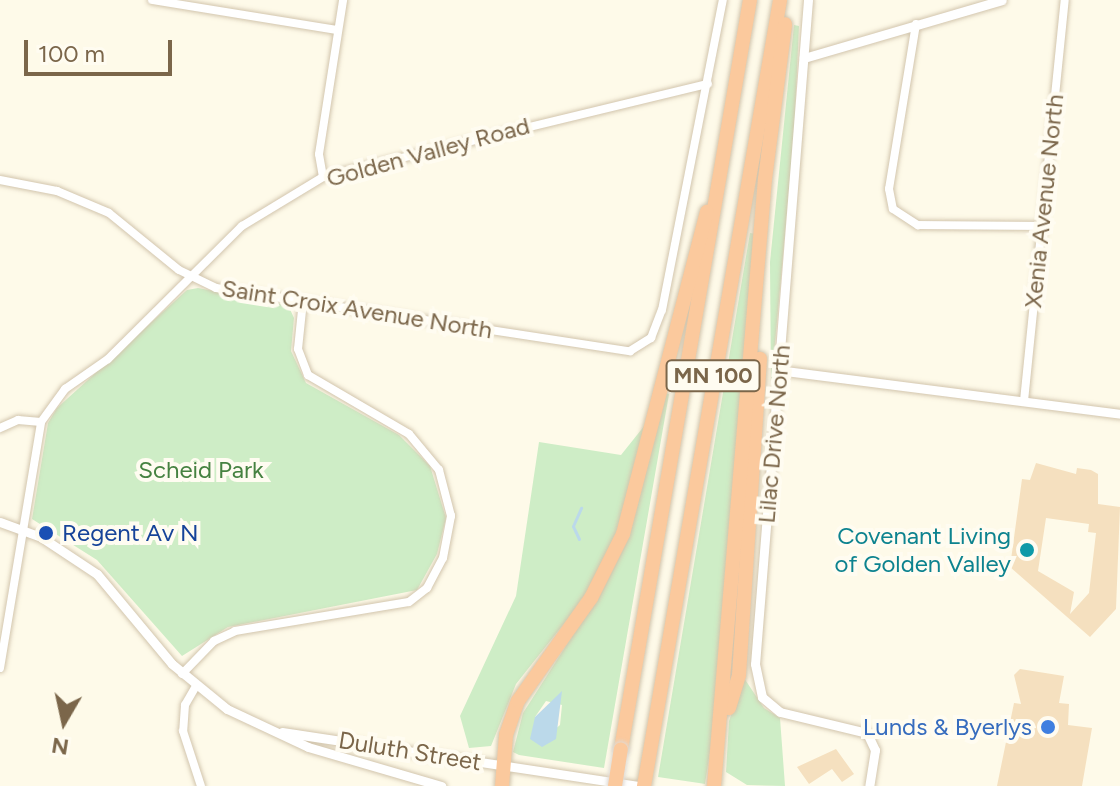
<!DOCTYPE html>
<html>
<head>
<meta charset="utf-8">
<style>
	body { margin:0 }
	#map { position:relative; width:1120px; height:786px; overflow:hidden; background:#fefae9; font-family:Figtree,sans-serif }
	div>[style] { position:absolute }
	[style*='--x'] { left:calc(var(--x)*1px); top:calc(var(--y)*1px); width:calc(var(--w)*1px); rotate:calc(var(--a)*1deg) }
	.green>* { inset:0; background:#ceedc6 }
	.water>* { inset:0; background:#bbd9ea }
	.stream>* { height:3px; margin:-1.5px; padding:0 1.5px; transform-origin:1.5px; border-radius:1.5px; background:#bbd9ea }
	.building>* { inset:0; background:#f5e0bf }
	.roads { filter:drop-shadow(0 0 2px #d2c5ad) drop-shadow(0 0 2px #d2c5ad) }
	.minor>* { height:8px; margin:-4px; padding:0 4px; transform-origin:4px; border-radius:4px; background:#fff }
	.tertiary>* { height:9px; margin:-4.5px; padding:0 4.5px; transform-origin:4.5px; border-radius:4.5px; background:#fff }
	.motorway>* { height:14px; margin:-7px; padding:0 7px; transform-origin:7px; border-radius:7px; background:#fbc99d }
	.bridges { filter:drop-shadow(0 0 2px #dfdad4) drop-shadow(0 0 2px #dfdad4) }
	.motorway-bridge>* { height:14px; margin:-7px; padding:0 7px; transform-origin:7px; border-radius:7px; background:#fbc99d }
	.dots>* { width:22px; height:22px; translate:-50% -50%; box-sizing:border-box; border:4px solid #fffcf1; border-radius:50% }
	span { translate:-50% -50%; white-space:nowrap; text-align:center; line-height:1.15; -webkit-text-stroke:8px #fffcf1; paint-order:stroke }
	.shield-label span { padding:2px 6px; background:#fffcf1; border:2px solid; border-radius:6px; -webkit-text-stroke-width:0 }
	.shield-label { font-size:22px; color:#7b664a; font-weight:700 }
	.street-label { font-size:24px; color:#7b664a }
	.park-label { font-size:24px; color:#468241 }
	.transit-label { font-size:24px; color:#164399 }
	.left { translate:0 -50%; text-align:left }
	.culture-label { font-size:24px; color:#0d838f }
	.right { translate:-100% -50%; text-align:right }
	.shop-label { font-size:24px; color:#366cbe }
	.north { position:absolute; left:24px; top:682px; width:80px; height:80px; -webkit-text-stroke:6px #fffcf1; paint-order:stroke; rotate:189deg; font-size:22px; font-weight:700; line-height:32px; text-align:center; color:#7b664a }
	.north::after { content:''; display:block; margin:auto; width:28px; height:36px; background:#7b664a; clip-path:polygon(50% 0,100% 100%,50% 72%,0 100%) }
	.scale { position:absolute; left:24px; top:40px; width:148px; height:36px; box-sizing:border-box; border:4px solid #7b664a; border-top:0; padding-left:10px; font-size:24px; line-height:28px; white-space:nowrap; color:#7b664a; -webkit-text-stroke:6px #fffcf1; paint-order:stroke }
</style>
</head>
<body>
<div id="map">
	<div class="green">
		<div style="clip-path:polygon(794px 25px,799px 26px,794px 136px,771px 386px,770px 262px)"></div>
		<div style="clip-path:polygon(750px 233px,756px 234px,716px 713px,705px 784px,699px 783px,658px 777px)"></div>
		<div style="clip-path:polygon(198px 288px,288px 305px,294px 318px,291px 351px,306px 383px,399px 435px,430px 466px,446px 518px,437px 554px,417px 590px,228px 627px,182px 656px,97px 560px,32px 519px,48px 423px,57px 408px,187px 290px)"></div>
		<div style="clip-path:polygon(evenodd,664px 393px,669px 394px,604px 768px,519px 755px,513px 752px,523px 713px,596px 599px,664px 393px,546px 701px,562px 705px,560px 725px,539px 743px,535px 717px,546px 701px)"></div>
		<div style="clip-path:polygon(645px 425px,627px 507px,593px 587px,516px 684px,491px 746px,469px 748px,460px 716px,516px 596px,539px 442px,621px 455px)"></div>
		<div style="clip-path:polygon(744px 678px,764px 708px,780px 718px,785px 786px,747px 785px,726px 772px,729px 721px)"></div>
	</div>
	<div class="water">
		<div style="clip-path:polygon(562px 691px,556px 739px,542px 747px,530px 739px,535px 717px)"></div>
	</div>
	<div class="stream">
		<div style="--x:579;--y:539;--w:14;--a:-115"></div>
		<div style="--x:573;--y:526;--w:20;--a:-66"></div>
	</div>
	<div class="building">
		<div style="clip-path:polygon(evenodd,1036px 463px,1076px 474px,1077px 468px,1091px 470px,1098px 474px,1098px 504px,1120px 507px,1116px 609px,1090px 637px,1010px 567px,1022px 479px,1030px 480px,1036px 463px,1046px 518px,1089px 524px,1088px 532px,1096px 533px,1089px 593px,1070px 614px,1074px 592px,1038px 571px,1046px 518px)"></div>
		<div style="clip-path:polygon(1020px 669px,1064px 676px,1059px 703px,1069px 704px,1068px 725px,1092px 728px,1082px 786px,997px 786px,1014px 703px,1021px 704px,1014px 675px)"></div>
		<div style="clip-path:polygon(836px 749px,854px 774px,842px 782px,832px 769px,809px 784px,797px 767px)"></div>
	</div>
	<div class="roads">
		<div class="minor">
			<div style="--x:152;--y:0;--w:188;--a:9.2"></div>
			<div style="--x:916;--y:24;--w:167;--a:99.3"></div>
			<div style="--x:889;--y:189;--w:20;--a:79"></div>
			<div style="--x:893;--y:209;--w:30;--a:33"></div>
			<div style="--x:918;--y:225;--w:123;--a:0.5"></div>
			<div style="--x:323;--y:177;--w:23;--a:-100"></div>
			<div style="--x:319;--y:154;--w:156;--a:-81.1"></div>
			<div style="--x:0;--y:180;--w:58;--a:10.9"></div>
			<div style="--x:57;--y:191;--w:56;--a:22.9"></div>
			<div style="--x:109;--y:213;--w:90;--a:39.2"></div>
			<div style="--x:179;--y:270;--w:41;--a:25.9"></div>
			<div style="--x:216;--y:288;--w:419;--a:8.7"></div>
			<div style="--x:630;--y:351;--w:25;--a:-32"></div>
			<div style="--x:651;--y:338;--w:30;--a:-69"></div>
			<div style="--x:662;--y:310;--w:316;--a:-78.9"></div>
			<div style="--x:1024;--y:401;--w:403;--a:-84.2"></div>
			<div style="--x:0;--y:428;--w:20;--a:-24"></div>
			<div style="--x:18;--y:420;--w:23;--a:5"></div>
			<div style="--x:41;--y:422;--w:41;--a:-54"></div>
			<div style="--x:65;--y:389;--w:52;--a:-34.9"></div>
			<div style="--x:108;--y:359;--w:189;--a:-44.8"></div>
			<div style="--x:242;--y:226;--w:95;--a:-31.2"></div>
			<div style="--x:323;--y:177;--w:396;--a:-13.6"></div>
			<div style="--x:0;--y:668;--w:249;--a:-80.5"></div>
			<div style="--x:182;--y:674;--w:46;--a:-45.9"></div>
			<div style="--x:214;--y:641;--w:23;--a:-25"></div>
			<div style="--x:235;--y:631;--w:176;--a:-9.5"></div>
			<div style="--x:409;--y:602;--w:23;--a:-38"></div>
			<div style="--x:427;--y:588;--w:34;--a:-62"></div>
			<div style="--x:443;--y:558;--w:43;--a:-79.2"></div>
			<div style="--x:451;--y:516;--w:48;--a:-104.6"></div>
			<div style="--x:439;--y:470;--w:47;--a:-129.8"></div>
			<div style="--x:409;--y:434;--w:117;--a:-149.7"></div>
			<div style="--x:308;--y:375;--w:28;--a:-111"></div>
			<div style="--x:298;--y:349;--w:48;--a:-84.1"></div>
			<div style="--x:196;--y:686;--w:22;--a:120"></div>
			<div style="--x:185;--y:705;--w:26;--a:94"></div>
			<div style="--x:183;--y:731;--w:58;--a:71.9"></div>
		</div>
		<div class="tertiary">
			<div style="--x:808;--y:0;--w:666;--a:94.56"></div>
			<div style="--x:755;--y:664;--w:34;--a:78"></div>
			<div style="--x:762;--y:697;--w:23;--a:40"></div>
			<div style="--x:780;--y:712;--w:89;--a:13.6"></div>
			<div style="--x:867;--y:733;--w:19;--a:65"></div>
			<div style="--x:875;--y:750;--w:36;--a:99"></div>
			<div style="--x:804;--y:58;--w:206;--a:-16.3"></div>
			<div style="--x:778;--y:370;--w:345;--a:7.3"></div>
			<div style="--x:0;--y:522;--w:44;--a:20.1"></div>
			<div style="--x:41;--y:537;--w:67;--a:33.5"></div>
			<div style="--x:97;--y:574;--w:117;--a:50.2"></div>
			<div style="--x:172;--y:664;--w:71;--a:39.3"></div>
			<div style="--x:227;--y:709;--w:89;--a:25.1"></div>
			<div style="--x:308;--y:747;--w:139;--a:16.3"></div>
			<div style="--x:282;--y:732;--w:362;--a:8.6"></div>
		</div>
		<div class="motorway">
			<div style="--x:729;--y:708;--w:34;--a:-73"></div>
			<div style="--x:739;--y:675;--w:317;--a:-86.2"></div>
			<div style="--x:621;--y:749;--w:760;--a:-80.23"></div>
			<div style="--x:502;--y:786;--w:51;--a:-85.5"></div>
			<div style="--x:506;--y:735;--w:36;--a:-71"></div>
			<div style="--x:518;--y:701;--w:126;--a:-54.7"></div>
			<div style="--x:591;--y:598;--w:72;--a:-63.4"></div>
			<div style="--x:623;--y:534;--w:333;--a:-75.4"></div>
			<div style="--x:644;--y:786;--w:798;--a:-80.18"></div>
			<div style="--x:714;--y:786;--w:609;--a:-85.2"></div>
			<div style="--x:765;--y:179;--w:156;--a:-82.6"></div>
		</div>
	</div>
	<div class="bridges">
		<div class="motorway-bridge">
			<div style="--x:615;--y:786;--w:37;--a:-81"></div>
		</div>
	</div>
	<div class="dots">
		<div style="left:46px;top:533px;background:#1a4fb4"></div>
		<div style="left:1027px;top:550px;background:#0f9aa8"></div>
		<div style="left:1048px;top:727px;background:#3f7fe0"></div>
	</div>
	<div class="shield-label">
		<span style="left:713px;top:376px">MN 100</span>
	</div>
	<div class="street-label">
		<span style="left:428px;top:152px;rotate:-15deg">Golden Valley Road</span>
		<span style="left:1044px;top:201px;rotate:-84deg">Xenia Avenue North</span>
		<span style="left:357px;top:309px;rotate:9deg">Saint Croix Avenue North</span>
		<span style="left:774px;top:434px;rotate:-85deg">Lilac Drive North</span>
		<span style="left:410px;top:751px;rotate:9deg">Duluth Street</span>
	</div>
	<div class="park-label">
		<span style="left:201px;top:470px">Scheid Park</span>
	</div>
	<div class="transit-label">
		<span class="left" style="left:62px;top:533px">Regent Av N</span>
	</div>
	<div class="culture-label">
		<span class="right" style="left:1011px;top:550px">Covenant Living<br>of Golden Valley</span>
	</div>
	<div class="shop-label">
		<span class="right" style="left:1032px;top:727px">Lunds &amp; Byerlys</span>
	</div>
	<div class="north">N</div>
	<div class="scale">100 m</div>
</div>
</body>
</html>
